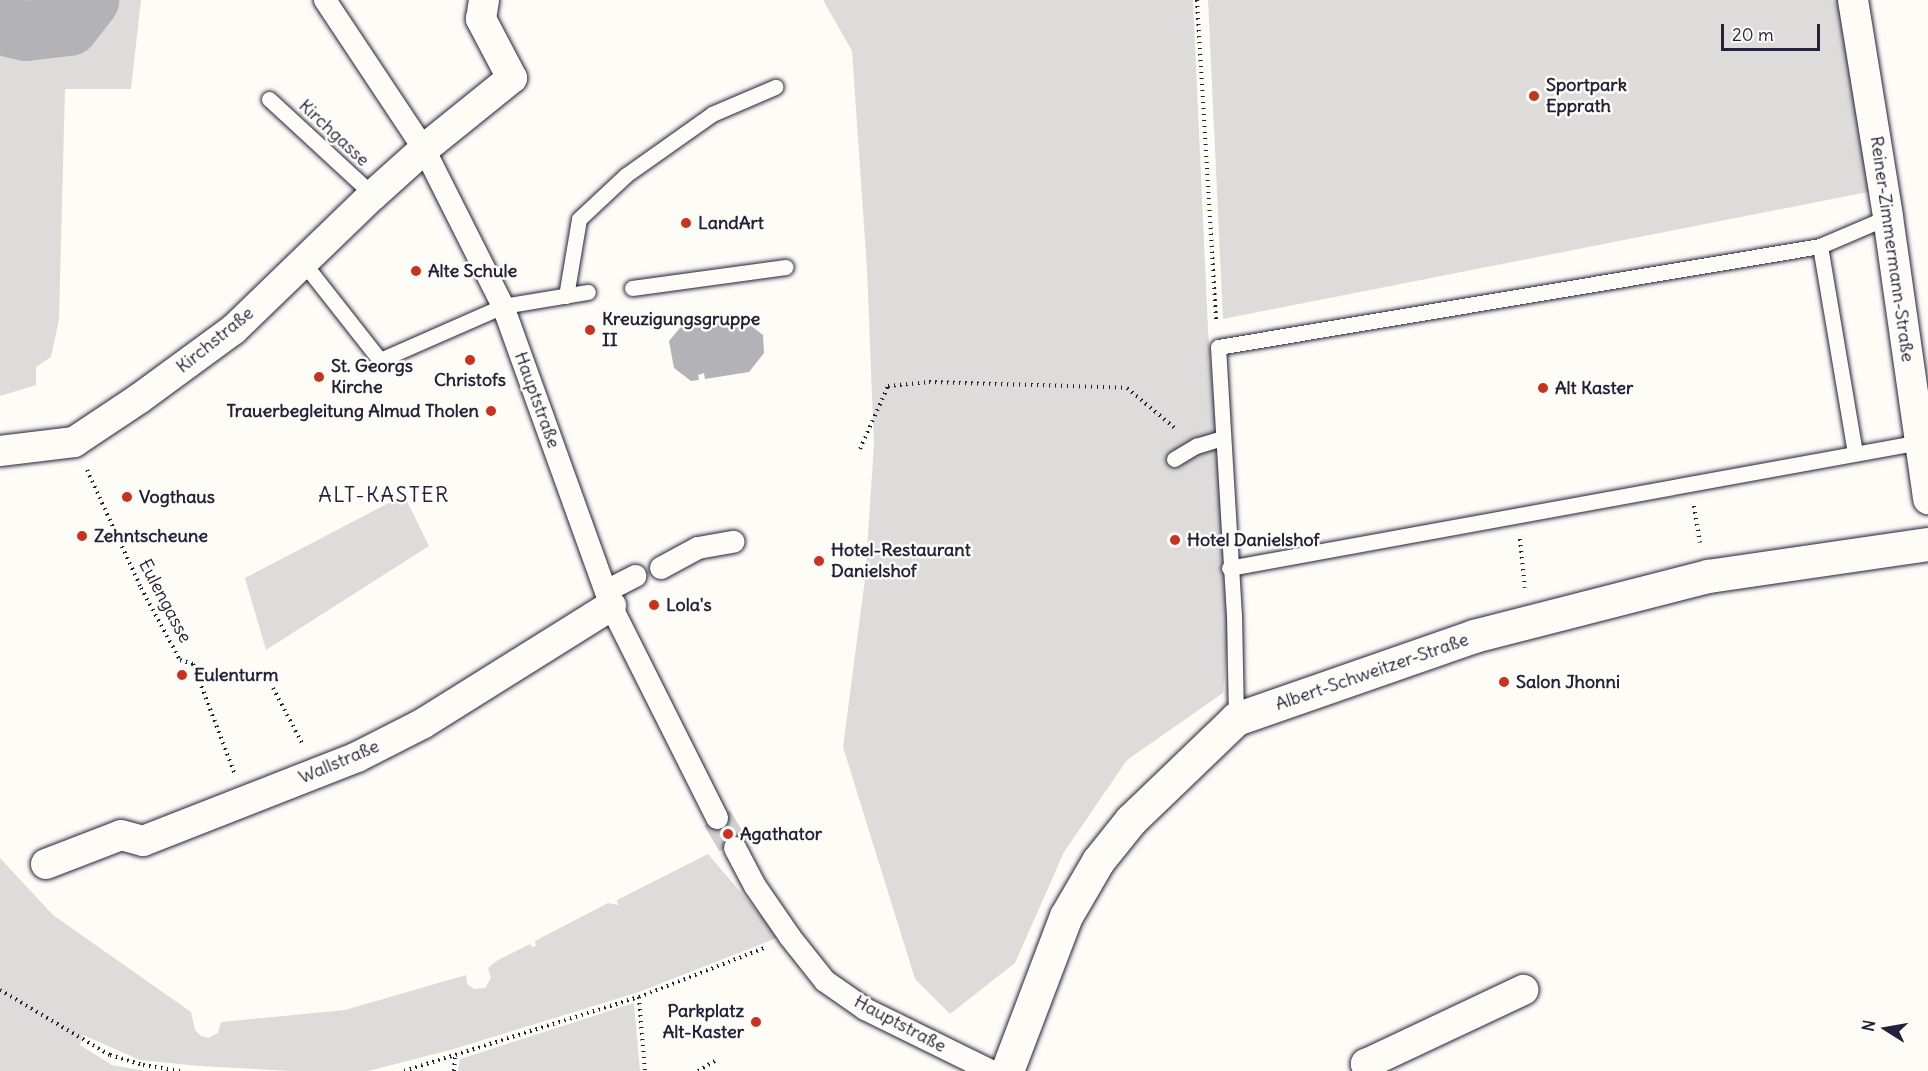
<!DOCTYPE html>
<html>
<head>
<meta charset="utf-8">
<style>
	body { margin:0 }
	#map { position:relative; width:1928px; height:1071px; overflow:hidden; background:#fdfcf7; font-family:Delius,sans-serif }
	div>[style] { position:absolute }
	[style*='--x'] { left:calc(var(--x)*1px); top:calc(var(--y)*1px); width:calc(var(--w)*1px); rotate:calc(var(--a)*1deg) }
	.green>* { inset:0; background:#dddcdb }
	.water>* { inset:0; background:#b2b2b7 }
	.river>* { height:60px; margin:-30px; padding:0 30px; transform-origin:30px; border-radius:30px; background:#b2b2b7 }
	.minor-tunnel>* { height:30px; margin-top:-15px; transform-origin:0; background:repeating-linear-gradient(90deg,#d1d0d1 0 30px,transparent 0 45px) }
	.path>* { height:4px; margin-top:-2px; transform-origin:0; background:repeating-linear-gradient(90deg,#22223b 0 1.5px,transparent 0 6px) }
	.roads { filter:drop-shadow(0 0 2px #22223b) drop-shadow(0 0 2px #22223b) }
	.service>* { height:15px; margin:-7.5px; padding:0 7.5px; transform-origin:7.5px; border-radius:7.5px; background:#fdfcf7 }
	.pedestrian>* { height:22px; margin:-11px; padding:0 11px; transform-origin:11px; border-radius:11px; background:#fdfcf7 }
	.minor>* { height:30px; margin:-15px; padding:0 15px; transform-origin:15px; border-radius:15px; background:#fdfcf7 }
	.tertiary>* { height:33px; margin:-16.5px; padding:0 16.5px; transform-origin:16.5px; border-radius:16.5px; background:#fdfcf7 }
	.dots>* { width:16px; height:16px; translate:-50% -50%; box-sizing:border-box; border:3px solid #fdfcf7; border-radius:50% }
	span { translate:-50% -50%; white-space:nowrap; text-align:center; line-height:1.15; -webkit-text-stroke:5px #fdfcf7; paint-order:stroke }
	.poi-label { font-size:18px; color:#22223b; font-weight:700 }
	.left { translate:0 -50%; text-align:left }
	.right { translate:-100% -50%; text-align:right }
	.street-label { font-size:18px; color:#22223b }
	.quarter-label { font-size:21px; color:#22223b; letter-spacing:1.5px }
	.north { position:absolute; left:1856px; top:999px; width:60px; height:60px; -webkit-text-stroke:4px #fdfcf7; paint-order:stroke; rotate:281deg; font-size:16px; font-weight:700; line-height:24px; text-align:center; color:#22223b }
	.north::after { content:''; display:block; margin:auto; width:21px; height:27px; background:#22223b; clip-path:polygon(50% 0,100% 100%,50% 72%,0 100%) }
	.scale { position:absolute; left:1721px; top:24px; width:99px; height:27px; box-sizing:border-box; border:3px solid #22223b; border-top:0; padding-left:8px; font-size:18px; line-height:21px; white-space:nowrap; color:#22223b; -webkit-text-stroke:4px #fdfcf7; paint-order:stroke }
</style>
</head>
<body>
<div id="map">
	<div class="green">
		<div style="clip-path:polygon(0 0,141px 0,131px 89px,65px 89px,59px 319px,51px 357px,36px 367px,36px 385px,0 396px)"></div>
		<div style="clip-path:polygon(823px 0,1193px 0,1208px 329px,1230px 616px,1223px 693px,1127px 760px,1064px 852px,1015px 963px,950px 1014px,915px 979px,843px 747px,865px 579px,874px 445px,867px 269px,852px 51px)"></div>
		<div style="clip-path:polygon(1208px 0,1838px 0,1873px 191px,1223px 319px)"></div>
		<div style="clip-path:polygon(404px 495px,429px 546px,266px 650px,245px 578px)"></div>
		<div style="clip-path:polygon(708px 854px,779px 937px,639px 992px,454px 1049px,368px 1071px,291px 1071px,199px 1066px,140px 1060px,83px 1035px,80px 1045px,112px 1065px,145px 1071px,0 1071px,0 858px,53px 915px,191px 1012px,195px 1030px,201px 1036px,208px 1038px,218px 1033px,221px 1022px,345px 1010px,466px 975px,467px 984px,474px 989px,485px 988px,491px 978px,488px 968px,498px 960px,530px 944px,532px 947px,536px 946px,535px 941px,608px 903px,618px 905px,617px 900px)"></div>
		<div style="clip-path:polygon(634px 1003px,640px 1071px,458px 1071px,460px 1059px)"></div>
	</div>
	<div class="water">
		<div style="clip-path:polygon(742px 319px,763px 335px,764px 353px,749px 372px,705px 379px,704px 373px,698px 375px,699px 380px,691px 381px,674px 368px,669px 341px,684px 323px)"></div>
	</div>
	<div class="river">
		<div style="--x:0;--y:25;--w:27;--a:13"></div>
		<div style="--x:26;--y:31;--w:43;--a:-6.6"></div>
		<div style="--x:69;--y:26;--w:33;--a:-52"></div>
	</div>
	<div class="minor-tunnel">
		<div style="--x:717;--y:818;--w:35;--a:59"></div>
	</div>
	<div class="path">
		<div style="--x:1197;--y:0;--w:323;--a:86.6"></div>
		<div style="--x:860;--y:449;--w:69;--a:-66"></div>
		<div style="--x:888;--y:386;--w:41;--a:-5.6"></div>
		<div style="--x:929;--y:382;--w:198;--a:1.7"></div>
		<div style="--x:1127;--y:388;--w:65;--a:40"></div>
		<div style="--x:87;--y:470;--w:130;--a:65.4"></div>
		<div style="--x:141;--y:588;--w:82;--a:61.6"></div>
		<div style="--x:180;--y:660;--w:14;--a:17"></div>
		<div style="--x:193;--y:664;--w:116;--a:69.2"></div>
		<div style="--x:1694;--y:506;--w:37;--a:81"></div>
		<div style="--x:1520;--y:539;--w:49;--a:84.2"></div>
		<div style="--x:273;--y:688;--w:64;--a:62.2"></div>
		<div style="--x:0;--y:990;--w:128;--a:30.6"></div>
		<div style="--x:110;--y:1055;--w:34;--a:17"></div>
		<div style="--x:143;--y:1065;--w:39;--a:9"></div>
		<div style="--x:639;--y:997;--w:74;--a:85.4"></div>
		<div style="--x:404;--y:1071;--w:246;--a:-17.5"></div>
		<div style="--x:639;--y:997;--w:134;--a:-21.4"></div>
		<div style="--x:454;--y:1071;--w:15;--a:-86"></div>
		<div style="--x:698;--y:1071;--w:21;--a:-31"></div>
	</div>
	<div class="roads">
		<div class="service">
			<div style="--x:269;--y:99;--w:142;--a:42.7"></div>
			<div style="--x:1820;--y:246;--w:74;--a:-23.1"></div>
			<div style="--x:302;--y:261;--w:126;--a:51.8"></div>
			<div style="--x:380;--y:360;--w:134;--a:-23.7"></div>
			<div style="--x:503;--y:306;--w:86;--a:-9.4"></div>
			<div style="--x:632;--y:288;--w:155;--a:-7.8"></div>
			<div style="--x:566;--y:296;--w:78;--a:-80.4"></div>
			<div style="--x:579;--y:219;--w:64;--a:-43.1"></div>
			<div style="--x:626;--y:175;--w:105;--a:-35.3"></div>
			<div style="--x:712;--y:114;--w:69;--a:-23.2"></div>
			<div style="--x:1174;--y:459;--w:26;--a:-31"></div>
			<div style="--x:1196;--y:446;--w:28;--a:-17"></div>
			<div style="--x:1229;--y:568;--w:702;--a:-10.33"></div>
			<div style="--x:1236;--y:719;--w:103;--a:-91.1"></div>
			<div style="--x:1234;--y:616;--w:269;--a:-93.4"></div>
			<div style="--x:1218;--y:347;--w:610;--a:-9.52"></div>
			<div style="--x:1820;--y:246;--w:209;--a:80.4"></div>
		</div>
		<div class="pedestrian">
			<div style="--x:325;--y:0;--w:179;--a:56.4"></div>
			<div style="--x:424;--y:149;--w:176;--a:63.3"></div>
			<div style="--x:503;--y:306;--w:319;--a:70.2"></div>
			<div style="--x:611;--y:606;--w:237;--a:63.4"></div>
			<div style="--x:661;--y:568;--w:42;--a:-28.4"></div>
			<div style="--x:698;--y:548;--w:36;--a:-10"></div>
			<div style="--x:606;--y:591;--w:33;--a:-27"></div>
			<div style="--x:735;--y:848;--w:43;--a:62.2"></div>
			<div style="--x:755;--y:886;--w:62;--a:55.5"></div>
			<div style="--x:790;--y:937;--w:56;--a:51.5"></div>
			<div style="--x:825;--y:981;--w:49;--a:35"></div>
			<div style="--x:865;--y:1009;--w:140;--a:26.2"></div>
		</div>
		<div class="minor">
			<div style="--x:1853;--y:0;--w:220;--a:80.8"></div>
			<div style="--x:1888;--y:217;--w:285;--a:81.9"></div>
			<div style="--x:0;--y:451;--w:75;--a:-6.9"></div>
			<div style="--x:74;--y:442;--w:79;--a:-33.7"></div>
			<div style="--x:140;--y:398;--w:115;--a:-36.2"></div>
			<div style="--x:233;--y:330;--w:194;--a:-44"></div>
			<div style="--x:373;--y:195;--w:69;--a:-42"></div>
			<div style="--x:424;--y:149;--w:113;--a:-38.9"></div>
			<div style="--x:512;--y:78;--w:67;--a:-117.7"></div>
			<div style="--x:481;--y:19;--w:19;--a:-81"></div>
			<div style="--x:46;--y:864;--w:80;--a:-21.1"></div>
			<div style="--x:121;--y:835;--w:23;--a:15"></div>
			<div style="--x:143;--y:841;--w:230;--a:-21.4"></div>
			<div style="--x:357;--y:757;--w:73;--a:-26.9"></div>
			<div style="--x:422;--y:724;--w:223;--a:-32"></div>
			<div style="--x:1369;--y:1071;--w:8;--a:-113"></div>
			<div style="--x:1366;--y:1064;--w:174;--a:-25.2"></div>
		</div>
		<div class="tertiary">
			<div style="--x:1007;--y:1071;--w:166;--a:-69.2"></div>
			<div style="--x:1066;--y:916;--w:64;--a:-59.8"></div>
			<div style="--x:1098;--y:861;--w:53;--a:-51.2"></div>
			<div style="--x:1131;--y:820;--w:146;--a:-43.9"></div>
			<div style="--x:1236;--y:719;--w:252;--a:-19.2"></div>
			<div style="--x:1474;--y:636;--w:242;--a:-14.4"></div>
			<div style="--x:1708;--y:576;--w:222;--a:-8.3"></div>
		</div>
	</div>
	<div class="dots">
		<div style="left:1534px;top:96px;background:#c8321e"></div>
		<div style="left:686px;top:223px;background:#c8321e"></div>
		<div style="left:416px;top:271px;background:#c8321e"></div>
		<div style="left:590px;top:330px;background:#c8321e"></div>
		<div style="left:470px;top:360px;background:#c8321e"></div>
		<div style="left:319px;top:377px;background:#c8321e"></div>
		<div style="left:1543px;top:388px;background:#c8321e"></div>
		<div style="left:491px;top:411px;background:#c8321e"></div>
		<div style="left:127px;top:497px;background:#c8321e"></div>
		<div style="left:82px;top:536px;background:#c8321e"></div>
		<div style="left:1175px;top:540px;background:#c8321e"></div>
		<div style="left:819px;top:561px;background:#c8321e"></div>
		<div style="left:654px;top:605px;background:#c8321e"></div>
		<div style="left:182px;top:675px;background:#c8321e"></div>
		<div style="left:1504px;top:682px;background:#c8321e"></div>
		<div style="left:728px;top:834px;background:#c8321e"></div>
		<div style="left:756px;top:1022px;background:#c8321e"></div>
	</div>
	<div class="poi-label">
		<span class="left" style="left:1546px;top:96px">Sportpark<br>Epprath</span>
		<span class="left" style="left:698px;top:223px">LandArt</span>
		<span class="left" style="left:428px;top:271px">Alte Schule</span>
		<span class="left" style="left:602px;top:330px">Kreuzigungsgruppe<br>II</span>
		<span class="left" style="left:331px;top:377px">St. Georgs<br>Kirche</span>
		<span style="left:470px;top:380px">Christofs</span>
		<span class="left" style="left:1555px;top:388px">Alt Kaster</span>
		<span class="right" style="left:479px;top:411px">Trauerbegleitung Almud Tholen</span>
		<span class="left" style="left:139px;top:497px">Vogthaus</span>
		<span class="left" style="left:94px;top:536px">Zehntscheune</span>
		<span class="left" style="left:1187px;top:540px">Hotel Danielshof</span>
		<span class="left" style="left:831px;top:561px">Hotel-Restaurant<br>Danielshof</span>
		<span class="left" style="left:666px;top:605px">Lola's</span>
		<span class="left" style="left:194px;top:675px">Eulenturm</span>
		<span class="left" style="left:1516px;top:682px">Salon Jhonni</span>
		<span class="left" style="left:740px;top:834px">Agathator</span>
		<span class="right" style="left:744px;top:1022px">Parkplatz<br>Alt-Kaster</span>
	</div>
	<div class="street-label">
		<span style="left:334px;top:133px;rotate:43deg">Kirchgasse</span>
		<span style="left:1892px;top:249px;rotate:82deg">Reiner-Zimmermann-Straße</span>
		<span style="left:215px;top:340px;rotate:-39deg">Kirchstraße</span>
		<span style="left:537px;top:400px;rotate:70deg">Hauptstraße</span>
		<span style="left:165px;top:601px;rotate:62deg">Eulengasse</span>
		<span style="left:1372px;top:672px;rotate:-19deg">Albert-Schweitzer-Straße</span>
		<span style="left:339px;top:762px;rotate:-23deg">Wallstraße</span>
		<span style="left:900px;top:1024px;rotate:28deg">Hauptstraße</span>
	</div>
	<div class="quarter-label">
		<span style="left:384px;top:495px">ALT-KASTER</span>
	</div>
	<div class="north">N</div>
	<div class="scale">20 m</div>
</div>
</body>
</html>
